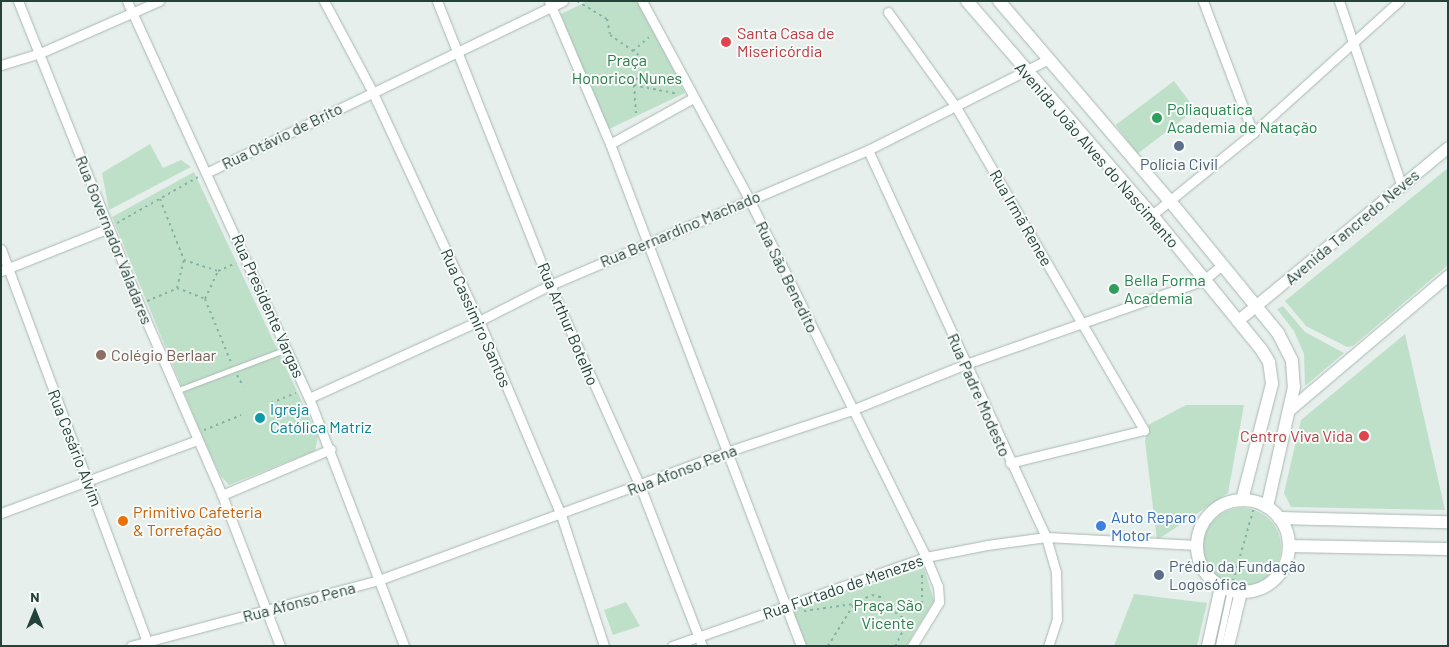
<!DOCTYPE html>
<html>
<head>
<meta charset="utf-8">
<style>
	body { margin:0 }
	#map { position:relative; width:1449px; height:647px; overflow:hidden; background:#e6efeb; font-family:Barlow,sans-serif }
	div>[style] { position:absolute }
	[style*='--x'] { left:calc(var(--x)*1px); top:calc(var(--y)*1px); width:calc(var(--w)*1px); rotate:calc(var(--a)*1deg) }
	.green>* { inset:0; background:#bfe0c8; transform-origin:0 0 }
	.round { border-radius:50% }
	.path>* { height:2px; margin-top:-1px; transform-origin:0; background:repeating-linear-gradient(90deg,#86b3a5 0 2.5px,transparent 0 6.5px) }
	.roads { filter:drop-shadow(0 0 1px #a8b8b2) drop-shadow(0 0 1px #a8b8b2) }
	.service>* { height:4.5px; margin:-2.25px; padding:0 2.25px; transform-origin:2.25px; border-radius:2.25px; background:#fff }
	.pedestrian>* { height:6px; margin:-3px; padding:0 3px; transform-origin:3px; border-radius:3px; background:#fff }
	.minor>* { height:9px; margin:-4.5px; padding:0 4.5px; transform-origin:4.5px; border-radius:4.5px; background:#fff }
	.tertiary>* { height:11px; margin:-5.5px; padding:0 5.5px; transform-origin:5.5px; border-radius:5.5px; background:#fff }
	.secondary>* { height:12px; margin:-6px; padding:0 6px; transform-origin:6px; border-radius:6px; background:#fff }
	.secondary>.ring { margin:-6px; padding:0; box-sizing:content-box; background:none; border:12px solid #fff; border-radius:50% }
	.dots>* { width:14px; height:14px; translate:-50% -50%; box-sizing:border-box; border:2px solid #f7fbf9; border-radius:50% }
	span { translate:-50% -50%; white-space:nowrap; text-align:center; line-height:1.15; -webkit-text-stroke:4px #f7fbf9; paint-order:stroke }
	.health-label { font-size:16px; color:#be3a42 }
	.left { translate:0 -50%; text-align:left }
	.right { translate:-100% -50%; text-align:right }
	.park-label { font-size:16px; color:#2d7a4b }
	.leisure-label { font-size:16px; color:#27864d }
	.street-label { font-size:16px; color:#24423a }
	.service-label { font-size:16px; color:#4e5e75 }
	.education-label { font-size:16px; color:#785e54 }
	.culture-label { font-size:16px; color:#0d838f }
	.food-label { font-size:16px; color:#c56008 }
	.shop-label { font-size:16px; color:#366cbe }
	.frame { position:absolute; inset:0; border:2px solid #24423a; pointer-events:none }
	.north { position:absolute; left:10px; top:587px; width:50px; height:50px; -webkit-text-stroke:4px #f7fbf9; paint-order:stroke; rotate:0deg; font-size:14px; font-weight:700; line-height:20px; text-align:center; color:#24423a }
	.north::after { content:''; display:block; margin:auto; width:18px; height:22px; background:#24423a; clip-path:polygon(50% 0,100% 100%,50% 72%,0 100%) }
</style>
</head>
<body>
<div id="map">
	<div class="green">
		<div style="clip-path:polygon(588px 1px,638px 1px,685px 93px,607px 130px,561px 14px)"></div>
		<div style="left:1174px;top:81px;width:36px;height:73px;rotate:53deg"></div>
		<div style="clip-path:polygon(150px 144px,163px 168px,181px 160px,191px 167px,109px 210px,102px 173px)"></div>
		<div style="clip-path:polygon(1448px 168px,1448px 265px,1353px 346px,1347px 347px,1306px 326px,1285px 301px)"></div>
		<div style="clip-path:polygon(194px 172px,318px 436px,315px 451px,229px 485px,220px 475px,200px 431px,112px 217px)"></div>
		<div style="clip-path:polygon(1283px 306px,1305px 332px,1344px 353px,1305px 386px,1304px 354px,1294px 331px,1277px 309px)"></div>
		<div style="clip-path:polygon(1405px 334px,1445px 510px,1291px 507px,1284px 493px,1301px 420px)"></div>
		<div style="clip-path:polygon(1186px 405px,1244px 405px,1228px 493px,1157px 540px,1145px 441px,1148px 425px)"></div>
		<div class="round" style="left:1203px;top:508px;width:78px;height:78px"></div>
		<div style="clip-path:polygon(924px 568px,934px 601px,906px 646px,807px 646px,792px 610px)"></div>
		<div style="clip-path:polygon(1134px 594px,1207px 603px,1197px 646px,1114px 646px)"></div>
		<div style="clip-path:polygon(626px 602px,640px 626px,613px 635px,604px 610px)"></div>
	</div>
	<div class="path">
		<div style="--x:577;--y:1;--w:35;--a:31"></div>
		<div style="--x:607;--y:19;--w:16;--a:79"></div>
		<div style="--x:610;--y:35;--w:44;--a:34.8"></div>
		<div style="--x:646;--y:60;--w:28;--a:116"></div>
		<div style="--x:634;--y:85;--w:45;--a:11.6"></div>
		<div style="--x:633;--y:51;--w:21;--a:-41"></div>
		<div style="--x:634;--y:85;--w:32;--a:86"></div>
		<div style="--x:160;--y:199;--w:66;--a:68.5"></div>
		<div style="--x:117;--y:223;--w:93;--a:-29.6"></div>
		<div style="--x:177;--y:288;--w:30;--a:21"></div>
		<div style="--x:205;--y:299;--w:31;--a:-65"></div>
		<div style="--x:218;--y:271;--w:20;--a:-24"></div>
		<div style="--x:205;--y:299;--w:68;--a:67.6"></div>
		<div style="--x:147;--y:301;--w:33;--a:-23"></div>
		<div style="--x:177;--y:288;--w:29;--a:-76"></div>
		<div style="--x:184;--y:260;--w:36;--a:18"></div>
		<div style="--x:237;--y:375;--w:13;--a:61"></div>
		<div style="--x:271;--y:403;--w:27;--a:-22"></div>
		<div style="--x:204;--y:430;--w:40;--a:-22"></div>
		<div style="--x:1233;--y:581;--w:80;--a:-74.1"></div>
		<div style="--x:879;--y:596;--w:5;--a:90"></div>
		<div style="--x:879;--y:601;--w:35;--a:35"></div>
		<div style="--x:908;--y:621;--w:28;--a:117"></div>
		<div style="--x:922;--y:610;--w:37;--a:-90"></div>
		<div style="--x:804;--y:611;--w:50;--a:-8"></div>
		<div style="--x:828;--y:646;--w:49;--a:-58.2"></div>
		<div style="--x:854;--y:604;--w:20;--a:-27"></div>
		<div style="--x:872;--y:595;--w:13;--a:13"></div>
	</div>
	<div class="roads">
		<div class="service">
			<div style="--x:176;--y:391;--w:119;--a:-20.7"></div>
		</div>
		<div class="pedestrian">
			<div style="--x:1219;--y:646;--w:57;--a:-77.9"></div>
		</div>
		<div class="minor">
			<div style="--x:18;--y:1;--w:326;--a:68.2"></div>
			<div style="--x:139;--y:304;--w:208;--a:66.5"></div>
			<div style="--x:222;--y:495;--w:162;--a:69"></div>
			<div style="--x:127;--y:1;--w:437;--a:65.4"></div>
			<div style="--x:309;--y:398;--w:266;--a:69"></div>
			<div style="--x:324;--y:1;--w:102;--a:61.9"></div>
			<div style="--x:372;--y:91;--w:254;--a:65.1"></div>
			<div style="--x:479;--y:321;--w:211;--a:67.1"></div>
			<div style="--x:561;--y:515;--w:138;--a:71.8"></div>
			<div style="--x:437;--y:1;--w:306;--a:68.3"></div>
			<div style="--x:550;--y:285;--w:220;--a:65.9"></div>
			<div style="--x:640;--y:486;--w:172;--a:68.8"></div>
			<div style="--x:549;--y:1;--w:155;--a:66.9"></div>
			<div style="--x:610;--y:144;--w:537;--a:69.17"></div>
			<div style="--x:642;--y:1;--w:225;--a:61.6"></div>
			<div style="--x:749;--y:199;--w:399;--a:63.7"></div>
			<div style="--x:926;--y:557;--w:31;--a:68"></div>
			<div style="--x:938;--y:586;--w:16;--a:86"></div>
			<div style="--x:939;--y:602;--w:52;--a:121.5"></div>
			<div style="--x:1203;--y:1;--w:141;--a:69.3"></div>
			<div style="--x:1339;--y:1;--w:196;--a:71.3"></div>
			<div style="--x:888;--y:12;--w:117;--a:54.4"></div>
			<div style="--x:956;--y:107;--w:374;--a:59.8"></div>
			<div style="--x:1144;--y:430;--w:138;--a:166.2"></div>
			<div style="--x:1;--y:65;--w:41;--a:-17.1"></div>
			<div style="--x:40;--y:53;--w:130;--a:-23.6"></div>
			<div style="--x:610;--y:144;--w:95;--a:-29"></div>
			<div style="--x:868;--y:150;--w:426;--a:65.3"></div>
			<div style="--x:1046;--y:537;--w:37;--a:74"></div>
			<div style="--x:1056;--y:573;--w:46;--a:88.8"></div>
			<div style="--x:1057;--y:619;--w:28;--a:108"></div>
			<div style="--x:208;--y:172;--w:394;--a:-25.7"></div>
			<div style="--x:1152;--y:215;--w:130;--a:-39.1"></div>
			<div style="--x:1253;--y:133;--w:197;--a:-42.1"></div>
			<div style="--x:1;--y:249;--w:424;--a:69.6"></div>
			<div style="--x:1;--y:271;--w:116;--a:-21.7"></div>
			<div style="--x:309;--y:398;--w:187;--a:-24.4"></div>
			<div style="--x:479;--y:321;--w:80;--a:-26.9"></div>
			<div style="--x:550;--y:285;--w:345;--a:-23"></div>
			<div style="--x:868;--y:150;--w:203;--a:-26.7"></div>
			<div style="--x:222;--y:495;--w:118;--a:-22.9"></div>
			<div style="--x:1;--y:513;--w:209;--a:-20.4"></div>
			<div style="--x:131;--y:646;--w:257;--a:-14.9"></div>
			<div style="--x:379;--y:580;--w:373;--a:-20.2"></div>
			<div style="--x:729;--y:451;--w:130;--a:-18.4"></div>
			<div style="--x:852;--y:410;--w:123;--a:-22"></div>
			<div style="--x:966;--y:364;--w:252;--a:-19.4"></div>
			<div style="--x:1204;--y:280;--w:23;--a:-40"></div>
			<div style="--x:672;--y:646;--w:269;--a:-19.3"></div>
			<div style="--x:926;--y:557;--w:62;--a:-11.1"></div>
			<div style="--x:987;--y:545;--w:60;--a:-7.7"></div>
			<div style="--x:1046;--y:537;--w:151;--a:3"></div>
		</div>
		<div class="tertiary">
			<div style="--x:1237;--y:321;--w:273;--a:-39.5"></div>
			<div style="--x:1289;--y:410;--w:209;--a:-40.3"></div>
		</div>
		<div class="secondary">
			<div style="--x:967;--y:1;--w:283;--a:49.2"></div>
			<div style="--x:1152;--y:215;--w:173;--a:50.9"></div>
			<div style="--x:1261;--y:349;--w:15;--a:58"></div>
			<div style="--x:1269;--y:362;--w:22;--a:82"></div>
			<div style="--x:1272;--y:384;--w:120;--a:104.5"></div>
			<div style="--x:999;--y:1;--w:263;--a:49.5"></div>
			<div style="--x:1170;--y:201;--w:171;--a:50.7"></div>
			<div style="--x:1278;--y:333;--w:31;--a:63"></div>
			<div style="--x:1292;--y:361;--w:26;--a:86"></div>
			<div style="--x:1294;--y:387;--w:123;--a:102.7"></div>
			<div class="ring" style="left:1197px;top:500px;width:80px;height:80px"></div>
			<div style="--x:1279;--y:518;--w:169;--a:1.4"></div>
			<div style="--x:1289;--y:546;--w:159;--a:1.1"></div>
			<div style="--x:1208;--y:646;--w:60;--a:-77.6"></div>
			<div style="--x:1228;--y:646;--w:56;--a:-76.5"></div>
		</div>
	</div>
	<div class="dots">
		<div style="left:726px;top:42px;background:#e0444e"></div>
		<div style="left:1157px;top:118px;background:#2e9e5b"></div>
		<div style="left:1179px;top:146px;background:#5c6f8a"></div>
		<div style="left:1114px;top:289px;background:#2e9e5b"></div>
		<div style="left:101px;top:355px;background:#8d6e63"></div>
		<div style="left:260px;top:418px;background:#0f9aa8"></div>
		<div style="left:1364px;top:436px;background:#e0444e"></div>
		<div style="left:123px;top:521px;background:#e8710a"></div>
		<div style="left:1101px;top:526px;background:#3f7fe0"></div>
		<div style="left:1159px;top:575px;background:#5c6f8a"></div>
	</div>
	<div class="health-label">
		<span class="left" style="left:737px;top:42px">Santa Casa de<br>Misericórdia</span>
		<span class="right" style="left:1353px;top:436px">Centro Viva Vida</span>
	</div>
	<div class="park-label">
		<span style="left:627px;top:69px">Praça<br>Honorico Nunes</span>
		<span style="left:888px;top:614px">Praça São<br>Vicente</span>
	</div>
	<div class="leisure-label">
		<span class="left" style="left:1167px;top:118px">Poliaquatica<br>Academia de Natação</span>
		<span class="left" style="left:1124px;top:289px">Bella Forma<br>Academia</span>
	</div>
	<div class="street-label">
		<span style="left:282px;top:136px;rotate:-26deg">Rua Otávio de Brito</span>
		<span style="left:1097px;top:155px;rotate:49deg">Avenida João Alves do Nascimento</span>
		<span style="left:1021px;top:218px;rotate:60deg">Rua Irmã Renee</span>
		<span style="left:1352px;top:227px;rotate:-40deg">Avenida Tancredo Neves</span>
		<span style="left:680px;top:229px;rotate:-23deg">Rua Bernardino Machado</span>
		<span style="left:114px;top:240px;rotate:68deg">Rua Governador Valadares</span>
		<span style="left:787px;top:277px;rotate:64deg">Rua São Benedito</span>
		<span style="left:268px;top:306px;rotate:66deg">Rua Presidente Vargas</span>
		<span style="left:476px;top:318px;rotate:66deg">Rua Cassimiro Santos</span>
		<span style="left:568px;top:324px;rotate:67deg">Rua Arthur Botelho</span>
		<span style="left:979px;top:395px;rotate:66deg">Rua Padre Modesto</span>
		<span style="left:75px;top:448px;rotate:69deg">Rua Cesário Alvim</span>
		<span style="left:682px;top:470px;rotate:-21deg">Rua Afonso Pena</span>
		<span style="left:843px;top:587px;rotate:-19deg">Rua Furtado de Menezes</span>
		<span style="left:299px;top:602px;rotate:-15deg">Rua Afonso Pena</span>
	</div>
	<div class="service-label">
		<span style="left:1179px;top:164px">Polícia Civil</span>
		<span class="left" style="left:1169px;top:575px">Prédio da Fundação<br>Logosófica</span>
	</div>
	<div class="education-label">
		<span class="left" style="left:111px;top:355px">Colégio Berlaar</span>
	</div>
	<div class="culture-label">
		<span class="left" style="left:270px;top:418px">Igreja<br>Católica Matriz</span>
	</div>
	<div class="food-label">
		<span class="left" style="left:133px;top:521px">Primitivo Cafeteria<br>&amp; Torrefação</span>
	</div>
	<div class="shop-label">
		<span class="left" style="left:1111px;top:526px">Auto Reparo<br>Motor</span>
	</div>
	<div class="frame"></div>
	<div class="north">N</div>
</div>
</body>
</html>
